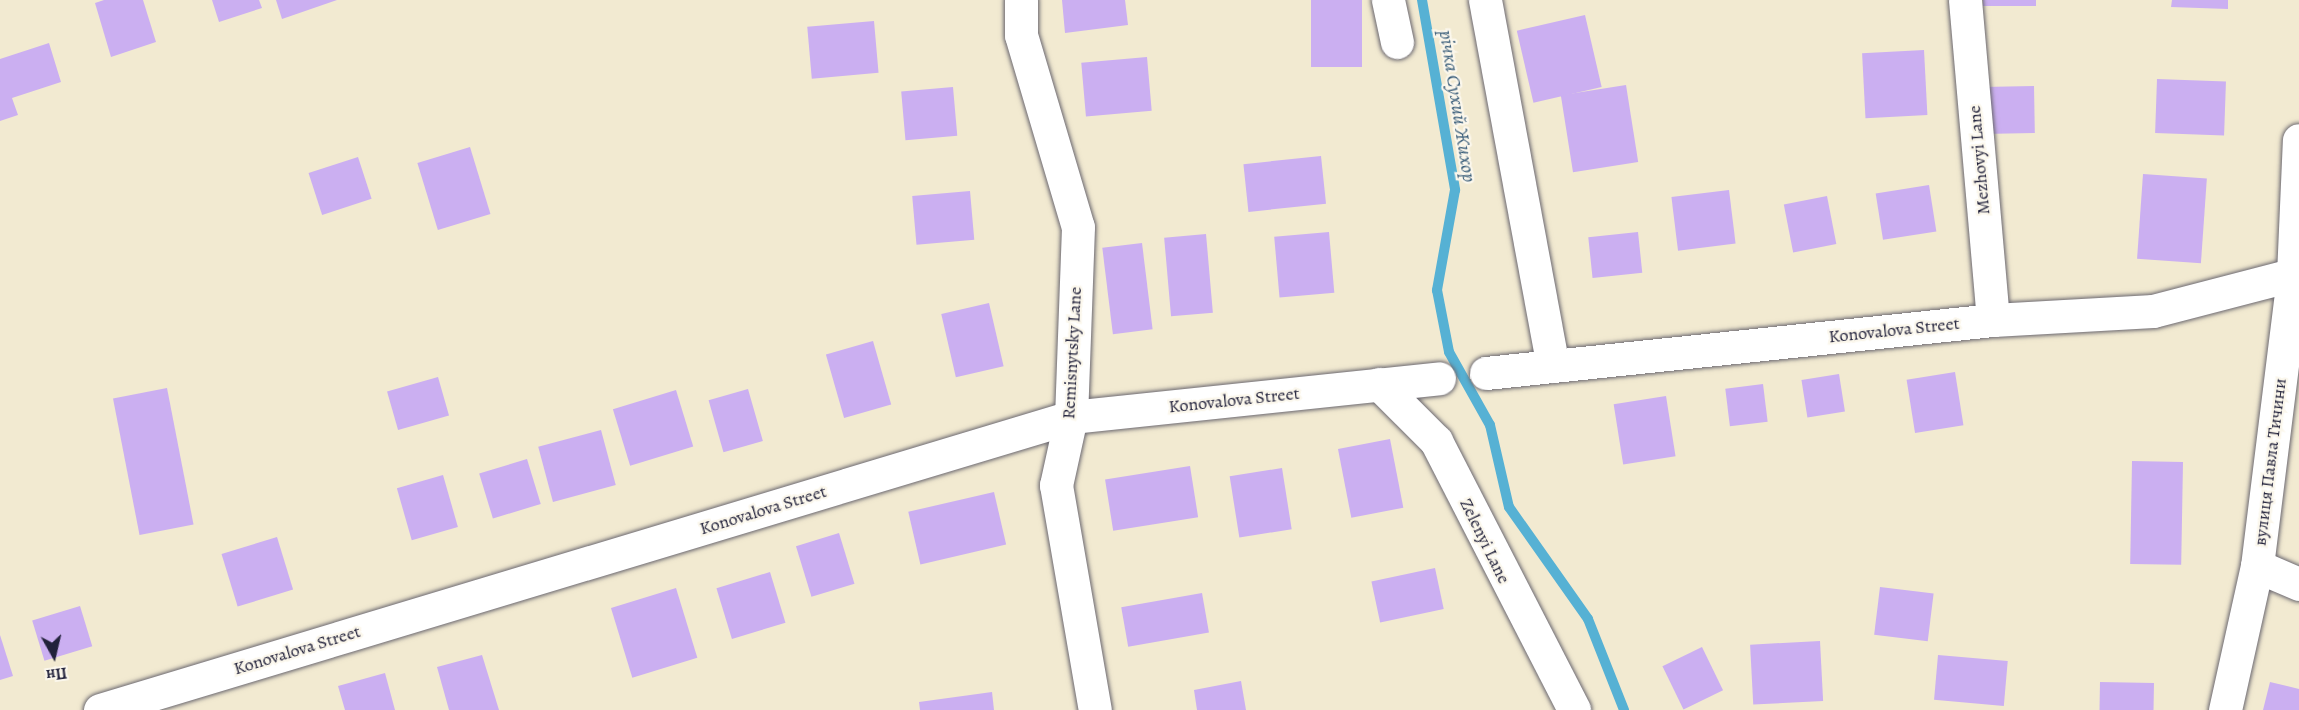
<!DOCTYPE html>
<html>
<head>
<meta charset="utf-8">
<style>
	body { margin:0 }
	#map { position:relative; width:2299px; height:710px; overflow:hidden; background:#f2ead1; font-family:Alegreya,serif }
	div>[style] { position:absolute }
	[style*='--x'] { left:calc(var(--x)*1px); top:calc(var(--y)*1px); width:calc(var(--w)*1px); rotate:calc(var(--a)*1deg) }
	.stream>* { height:10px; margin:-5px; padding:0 5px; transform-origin:5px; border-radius:5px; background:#56b1d4 }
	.building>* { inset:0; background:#cbaff1; transform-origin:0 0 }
	.roads { filter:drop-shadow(0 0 2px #6b6870) drop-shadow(0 0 2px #6b6870) }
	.minor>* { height:33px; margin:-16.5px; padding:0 16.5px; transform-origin:16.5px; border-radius:16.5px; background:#fff }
	.major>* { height:33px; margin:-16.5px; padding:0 16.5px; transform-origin:16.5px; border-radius:16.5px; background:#fff }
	span { translate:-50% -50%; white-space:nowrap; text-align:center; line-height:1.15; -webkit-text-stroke:4.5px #fbf7ec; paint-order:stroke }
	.street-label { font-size:18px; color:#22223b }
	.water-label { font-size:20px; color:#375b78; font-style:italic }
	.north { position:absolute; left:24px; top:626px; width:60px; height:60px; -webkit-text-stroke:4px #fbf7ec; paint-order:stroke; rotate:172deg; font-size:16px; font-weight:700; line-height:24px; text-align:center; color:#22223b }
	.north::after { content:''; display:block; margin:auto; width:21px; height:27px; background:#22223b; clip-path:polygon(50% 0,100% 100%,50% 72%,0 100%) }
</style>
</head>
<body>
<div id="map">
	<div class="stream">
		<div style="--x:1422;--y:0;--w:193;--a:80.1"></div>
		<div style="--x:1455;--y:190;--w:102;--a:100.2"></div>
		<div style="--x:1437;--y:290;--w:63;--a:79"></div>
		<div style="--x:1449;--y:352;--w:84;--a:60.7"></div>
		<div style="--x:1490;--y:425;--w:84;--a:77"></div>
		<div style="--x:1509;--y:507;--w:137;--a:54.8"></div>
		<div style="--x:1588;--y:619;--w:98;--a:68.4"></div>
	</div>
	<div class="building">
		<div style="clip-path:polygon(104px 0,143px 0,156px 42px,111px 57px,95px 3px)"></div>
		<div style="clip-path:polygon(212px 0,259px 0,262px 8px,219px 22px)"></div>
		<div style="clip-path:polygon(276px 0,337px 0,282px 19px)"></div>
		<div style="clip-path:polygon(1062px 0,1125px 0,1128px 25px,1065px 33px)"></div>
		<div style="left:1311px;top:0;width:51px;height:67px"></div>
		<div style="left:1983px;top:0;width:53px;height:6px"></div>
		<div style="clip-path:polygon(2172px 0,2228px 0,2228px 9px,2171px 7px)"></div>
		<div style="left:1585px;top:15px;width:74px;height:70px;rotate:77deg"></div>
		<div style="left:874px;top:21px;width:52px;height:67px;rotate:85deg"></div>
		<div style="clip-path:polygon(49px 43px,61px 82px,12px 98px,18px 115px,0 121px,0 59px)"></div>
		<div style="left:1924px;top:50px;width:65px;height:62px;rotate:87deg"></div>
		<div style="left:1147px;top:57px;width:54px;height:66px;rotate:85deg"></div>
		<div style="left:2157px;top:79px;width:69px;height:54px;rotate:2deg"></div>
		<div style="left:1626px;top:85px;width:78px;height:66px;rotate:81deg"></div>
		<div style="left:2034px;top:86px;width:47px;height:52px;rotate:89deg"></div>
		<div style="left:953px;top:87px;width:49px;height:52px;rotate:85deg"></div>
		<div style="left:470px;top:147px;width:70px;height:55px;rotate:73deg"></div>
		<div style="left:1321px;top:156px;width:48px;height:78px;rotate:84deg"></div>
		<div style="left:358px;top:157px;width:44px;height:52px;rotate:72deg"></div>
		<div style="left:2143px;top:174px;width:64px;height:85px;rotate:4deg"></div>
		<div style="left:1929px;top:185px;width:47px;height:54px;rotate:81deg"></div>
		<div style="left:1729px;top:190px;width:54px;height:58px;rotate:83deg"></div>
		<div style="left:970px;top:191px;width:49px;height:58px;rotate:85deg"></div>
		<div style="left:1827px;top:196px;width:49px;height:44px;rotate:79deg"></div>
		<div style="left:1329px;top:232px;width:61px;height:55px;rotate:85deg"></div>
		<div style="left:1638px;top:232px;width:41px;height:50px;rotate:84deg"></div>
		<div style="left:1206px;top:234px;width:79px;height:42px;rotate:85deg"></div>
		<div style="left:1142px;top:243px;width:87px;height:40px;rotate:83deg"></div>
		<div style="left:989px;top:303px;width:65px;height:49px;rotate:77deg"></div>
		<div style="left:873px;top:341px;width:66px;height:49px;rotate:74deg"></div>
		<div style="left:1955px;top:372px;width:54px;height:49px;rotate:81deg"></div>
		<div style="left:1839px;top:374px;width:38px;height:38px;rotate:81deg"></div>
		<div style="left:438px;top:377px;width:40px;height:53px;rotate:74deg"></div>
		<div style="left:1763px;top:384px;width:38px;height:38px;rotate:83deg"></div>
		<div style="left:167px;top:388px;width:139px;height:55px;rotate:79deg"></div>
		<div style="left:748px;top:389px;width:54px;height:41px;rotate:74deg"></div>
		<div style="left:676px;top:390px;width:59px;height:66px;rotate:73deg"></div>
		<div style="left:1666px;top:396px;width:61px;height:53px;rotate:81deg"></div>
		<div style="left:601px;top:430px;width:57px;height:65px;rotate:75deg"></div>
		<div style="left:1390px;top:439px;width:70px;height:53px;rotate:79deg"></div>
		<div style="left:527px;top:459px;width:47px;height:50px;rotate:73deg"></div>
		<div style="left:2132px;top:461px;width:51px;height:103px;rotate:1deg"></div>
		<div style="left:1190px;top:466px;width:52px;height:86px;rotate:81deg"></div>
		<div style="left:1282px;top:468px;width:62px;height:53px;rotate:81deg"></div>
		<div style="left:443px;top:475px;width:54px;height:48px;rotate:74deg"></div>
		<div style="left:994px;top:492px;width:54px;height:88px;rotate:77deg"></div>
		<div style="left:839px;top:533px;width:53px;height:45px;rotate:73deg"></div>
		<div style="left:277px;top:537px;width:55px;height:58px;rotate:73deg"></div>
		<div style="left:1435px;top:568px;width:42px;height:65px;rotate:78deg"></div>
		<div style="left:770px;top:572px;width:53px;height:56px;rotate:73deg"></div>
		<div style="left:1880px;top:587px;width:54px;height:48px;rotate:7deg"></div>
		<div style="left:676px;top:588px;width:73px;height:68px;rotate:73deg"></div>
		<div style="left:1202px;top:593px;width:40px;height:82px;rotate:80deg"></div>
		<div style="left:80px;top:606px;width:42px;height:50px;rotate:73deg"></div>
		<div style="clip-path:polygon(0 635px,13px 676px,0 680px)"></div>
		<div style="left:1820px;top:641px;width:60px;height:70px;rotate:87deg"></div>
		<div style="left:1702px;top:647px;width:48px;height:44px;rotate:64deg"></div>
		<div style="clip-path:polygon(482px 655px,499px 710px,449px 710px,437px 667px)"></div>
		<div style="left:1938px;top:655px;width:70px;height:45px;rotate:5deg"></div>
		<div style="clip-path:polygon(385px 673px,395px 710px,345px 710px,338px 686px)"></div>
		<div style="clip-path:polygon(1241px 681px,1246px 710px,1197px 710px,1194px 690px)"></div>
		<div style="left:2100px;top:682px;width:54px;height:28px;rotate:1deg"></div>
		<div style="clip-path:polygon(2270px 682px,2299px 689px,2299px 710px,2263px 710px)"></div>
		<div style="clip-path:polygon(992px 692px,994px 710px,920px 710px,919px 702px)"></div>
	</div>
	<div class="roads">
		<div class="minor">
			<div style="--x:1021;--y:0;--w:35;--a:90"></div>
			<div style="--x:1021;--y:35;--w:200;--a:73.5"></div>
			<div style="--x:1078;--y:227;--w:190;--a:92.1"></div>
			<div style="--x:1071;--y:417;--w:70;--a:102.4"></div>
			<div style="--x:1056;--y:485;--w:228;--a:80.2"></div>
			<div style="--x:1388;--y:0;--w:43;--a:77.9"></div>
			<div style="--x:1485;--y:0;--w:372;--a:79.5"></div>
			<div style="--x:1965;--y:0;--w:321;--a:85"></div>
			<div style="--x:1486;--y:373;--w:510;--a:-5.97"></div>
			<div style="--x:1993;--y:320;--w:160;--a:-3.2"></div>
			<div style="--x:2153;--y:311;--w:151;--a:-14.6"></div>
			<div style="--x:1379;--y:384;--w:81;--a:45"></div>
			<div style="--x:1436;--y:441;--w:302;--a:62.8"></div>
			<div style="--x:2257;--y:566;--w:46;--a:23.2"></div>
			<div style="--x:100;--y:710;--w:1014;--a:-16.79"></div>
			<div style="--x:1071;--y:417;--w:370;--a:-6"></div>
		</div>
		<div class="major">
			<div style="--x:2225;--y:710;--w:148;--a:-77.5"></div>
			<div style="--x:2257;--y:566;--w:293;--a:-82.9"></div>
			<div style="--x:2293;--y:275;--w:135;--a:-87.5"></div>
		</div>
	</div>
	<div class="street-label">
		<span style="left:1979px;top:160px;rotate:-95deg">Mezhovyi Lane</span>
		<span style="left:1894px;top:330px;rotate:-6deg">Konovalova Street</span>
		<span style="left:1072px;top:353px;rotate:-87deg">Remisnytsky Lane</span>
		<span style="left:1234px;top:400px;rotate:-6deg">Konovalova Street</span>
		<span style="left:2270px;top:462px;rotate:-83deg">вулиця Павла Тичини</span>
		<span style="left:763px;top:510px;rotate:-17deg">Konovalova Street</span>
		<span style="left:1485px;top:541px;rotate:64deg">Zelenyi Lane</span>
		<span style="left:297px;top:650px;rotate:-17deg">Konovalova Street</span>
	</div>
	<div class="water-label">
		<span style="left:1458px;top:106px;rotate:81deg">річка Сухий Жихор</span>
	</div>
	<div class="north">Пн</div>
</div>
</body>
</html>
